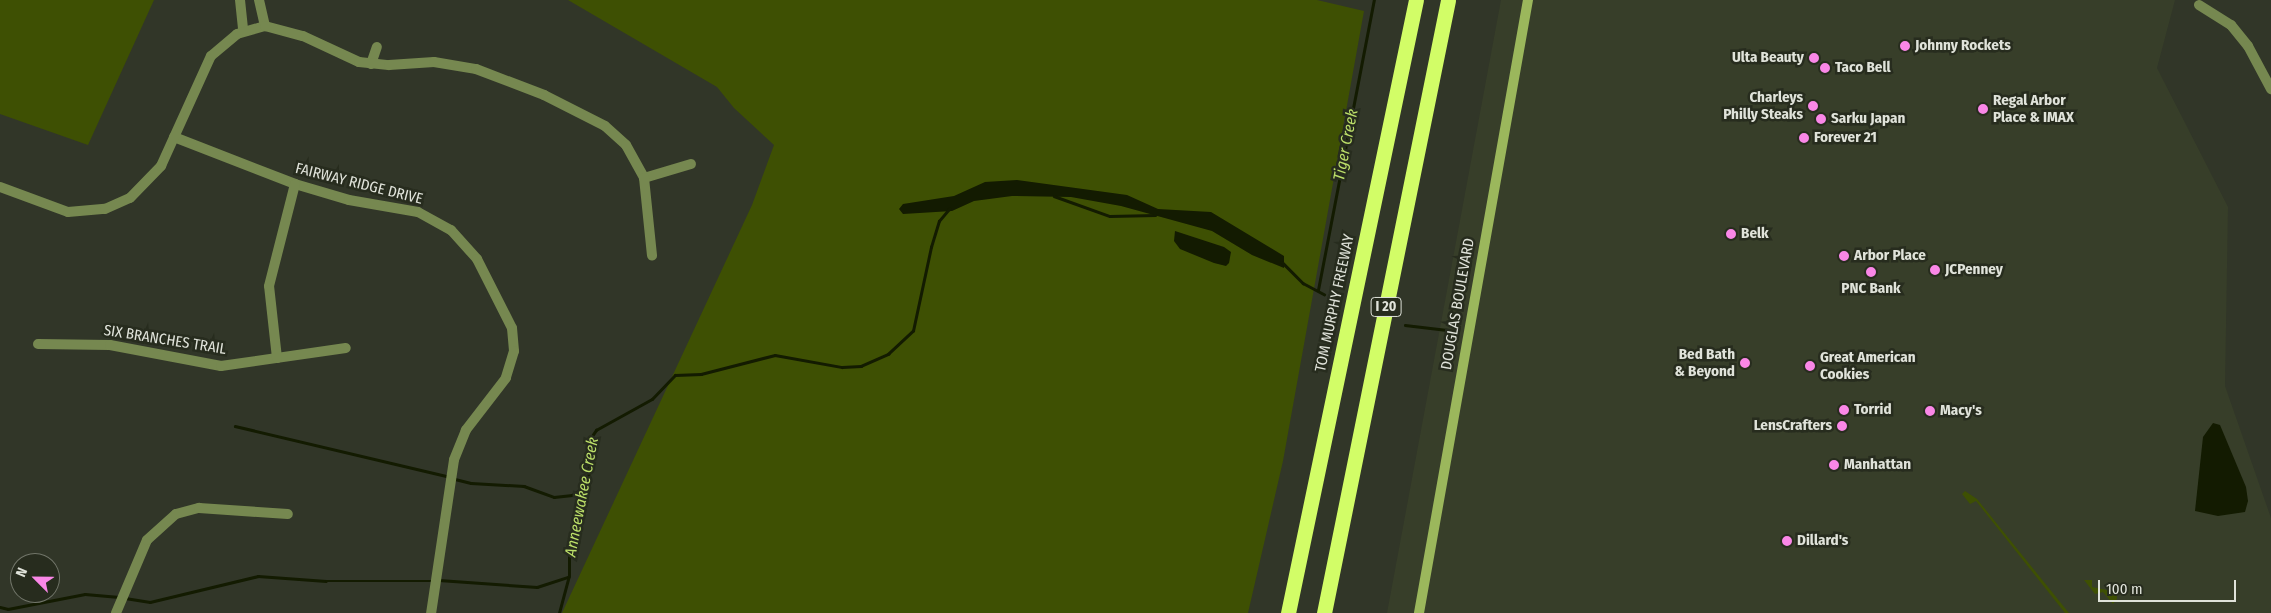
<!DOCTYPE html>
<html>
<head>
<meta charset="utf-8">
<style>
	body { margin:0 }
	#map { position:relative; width:2271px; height:613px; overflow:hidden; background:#313628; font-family:"Fira Sans Condensed",sans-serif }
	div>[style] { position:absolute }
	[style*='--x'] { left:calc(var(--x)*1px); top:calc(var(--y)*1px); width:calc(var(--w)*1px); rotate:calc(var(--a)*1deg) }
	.built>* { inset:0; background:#373e29 }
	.green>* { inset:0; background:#3e5003 }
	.water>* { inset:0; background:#131b01 }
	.stream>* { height:2.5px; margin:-1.25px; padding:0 1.25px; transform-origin:1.25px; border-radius:1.25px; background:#131b01 }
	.street>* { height:10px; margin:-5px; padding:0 5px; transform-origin:5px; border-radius:5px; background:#768850 }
	.secondary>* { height:10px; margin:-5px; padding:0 5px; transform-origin:5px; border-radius:5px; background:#9bb75c }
	.highway>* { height:15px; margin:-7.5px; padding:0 7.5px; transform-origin:7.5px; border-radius:7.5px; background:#d2fd67 }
	.dots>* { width:14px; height:14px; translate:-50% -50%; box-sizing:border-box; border:2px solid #272c1e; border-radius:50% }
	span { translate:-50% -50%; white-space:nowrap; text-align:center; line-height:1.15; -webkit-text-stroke:5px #272c1e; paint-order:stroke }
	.shield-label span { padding:1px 4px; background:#272c1e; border:1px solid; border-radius:4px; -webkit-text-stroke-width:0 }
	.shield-label { font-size:14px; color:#e0e3da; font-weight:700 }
	.poi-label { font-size:15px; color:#e0e3da; font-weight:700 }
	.left { translate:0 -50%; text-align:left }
	.right { translate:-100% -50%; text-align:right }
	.street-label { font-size:15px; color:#e0e3da }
	.water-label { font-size:16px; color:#bcdf69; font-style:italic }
	.north { position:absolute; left:10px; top:553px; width:50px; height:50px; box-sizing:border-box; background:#272c1e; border:1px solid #717569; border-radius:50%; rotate:293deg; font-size:14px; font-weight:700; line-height:20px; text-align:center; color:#e0e3da }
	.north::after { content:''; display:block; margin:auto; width:18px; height:22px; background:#fa87e7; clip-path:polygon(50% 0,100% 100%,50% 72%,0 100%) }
	.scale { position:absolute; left:2098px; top:580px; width:138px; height:22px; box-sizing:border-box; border:2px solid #e0e3da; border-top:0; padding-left:6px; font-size:15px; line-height:18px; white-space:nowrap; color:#e0e3da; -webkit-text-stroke:4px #272c1e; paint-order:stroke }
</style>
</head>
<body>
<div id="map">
	<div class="built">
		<div style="clip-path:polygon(1501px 0,2175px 0,2157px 68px,2228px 207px,2225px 386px,2271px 518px,2271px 613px,1387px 613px)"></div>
	</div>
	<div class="green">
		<div style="clip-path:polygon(0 0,154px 0,88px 145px,0 114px)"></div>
		<div style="clip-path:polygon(568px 0,1317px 0,1364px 11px,1283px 461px,1248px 613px,562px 613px,752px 205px,774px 145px,734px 108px,717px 87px)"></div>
		<div style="clip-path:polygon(1965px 491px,1977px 499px,2069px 613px,2065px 613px,1976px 501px,1970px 504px,1962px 494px)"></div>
		<div style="clip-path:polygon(2084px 580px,2092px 580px,2092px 587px,2112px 591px,2116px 583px,2117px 599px,2113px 604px,2103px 592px,2095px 594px)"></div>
	</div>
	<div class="water">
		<div style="clip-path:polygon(1017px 180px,1127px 195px,1158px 209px,1211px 212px,1284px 256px,1284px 268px,1252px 255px,1212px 231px,1121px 206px,1071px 197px,1012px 196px,974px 201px,952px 211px,903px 214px,899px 209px,903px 204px,954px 196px,985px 182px)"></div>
		<div style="clip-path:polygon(1175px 231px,1224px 247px,1231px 252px,1229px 263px,1226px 266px,1214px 263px,1180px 249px,1174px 241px)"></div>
		<div style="clip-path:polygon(2213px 423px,2220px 425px,2246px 487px,2248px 501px,2245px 512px,2218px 516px,2195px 511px,2203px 437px)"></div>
	</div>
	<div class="stream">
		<div style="--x:1054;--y:196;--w:59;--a:19.7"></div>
		<div style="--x:1110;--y:216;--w:45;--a:-1.3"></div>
		<div style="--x:1282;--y:262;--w:30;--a:45"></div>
		<div style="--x:1303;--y:283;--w:24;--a:28"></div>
		<div style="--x:1318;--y:290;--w:295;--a:-79.1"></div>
		<div style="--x:1405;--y:325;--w:42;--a:6.8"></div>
		<div style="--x:235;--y:426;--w:221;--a:13.3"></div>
		<div style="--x:455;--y:479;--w:16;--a:14"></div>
		<div style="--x:471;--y:483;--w:53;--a:3.2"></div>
		<div style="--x:524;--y:486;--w:32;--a:20"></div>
		<div style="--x:554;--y:497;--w:18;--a:-6"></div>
		<div style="--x:572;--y:495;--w:19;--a:-32"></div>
		<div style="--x:439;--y:580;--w:98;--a:4.1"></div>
		<div style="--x:537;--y:587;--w:33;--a:-18"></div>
		<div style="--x:125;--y:598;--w:25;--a:9"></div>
		<div style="--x:150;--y:602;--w:111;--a:-13.5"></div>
		<div style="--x:258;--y:576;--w:68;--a:4.2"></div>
		<div style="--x:326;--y:581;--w:107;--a:0"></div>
		<div style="--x:0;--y:607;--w:8;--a:14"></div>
		<div style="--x:8;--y:609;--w:78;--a:-11"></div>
		<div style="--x:85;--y:594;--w:34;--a:5"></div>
		<div style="--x:559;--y:613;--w:38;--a:-75"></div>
		<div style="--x:569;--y:576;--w:27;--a:-90"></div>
		<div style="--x:569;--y:549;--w:67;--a:-73.5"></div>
		<div style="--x:588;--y:485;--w:46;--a:-87.5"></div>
		<div style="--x:590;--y:439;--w:11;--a:-56"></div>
		<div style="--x:596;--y:430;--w:64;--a:-29"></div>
		<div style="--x:652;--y:399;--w:33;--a:-46"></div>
		<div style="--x:675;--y:375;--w:26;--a:-2"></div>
		<div style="--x:701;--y:374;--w:76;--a:-14.4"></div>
		<div style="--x:775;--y:355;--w:68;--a:10.2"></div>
		<div style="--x:842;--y:367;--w:19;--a:-3"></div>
		<div style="--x:861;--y:366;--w:30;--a:-24"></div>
		<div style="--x:888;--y:354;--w:34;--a:-43"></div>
		<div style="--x:913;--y:331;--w:86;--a:-77.9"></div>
		<div style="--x:931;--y:247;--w:27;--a:-73"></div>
		<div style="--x:939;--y:221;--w:16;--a:-50"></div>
	</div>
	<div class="street">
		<div style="--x:240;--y:0;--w:31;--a:84"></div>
		<div style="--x:259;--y:0;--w:27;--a:77"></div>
		<div style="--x:2199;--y:5;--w:38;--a:32"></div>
		<div style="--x:2231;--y:25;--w:27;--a:51"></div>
		<div style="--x:2248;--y:46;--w:49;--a:61.9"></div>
		<div style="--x:371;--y:64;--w:18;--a:-71"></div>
		<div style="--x:174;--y:137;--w:130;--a:21.2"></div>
		<div style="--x:295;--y:184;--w:56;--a:16.5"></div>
		<div style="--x:349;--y:200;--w:70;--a:9.9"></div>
		<div style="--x:418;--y:212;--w:38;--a:29"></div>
		<div style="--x:451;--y:230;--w:39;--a:48"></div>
		<div style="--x:477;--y:259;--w:77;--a:63.1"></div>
		<div style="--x:512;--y:328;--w:23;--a:85"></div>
		<div style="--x:514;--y:351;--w:28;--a:107"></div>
		<div style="--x:506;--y:378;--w:66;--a:127.6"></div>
		<div style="--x:466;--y:430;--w:32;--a:112"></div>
		<div style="--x:454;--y:460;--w:155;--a:98.5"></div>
		<div style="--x:644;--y:178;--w:49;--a:-16.6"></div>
		<div style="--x:0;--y:187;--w:72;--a:20.2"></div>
		<div style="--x:68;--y:212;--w:37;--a:-5"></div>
		<div style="--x:105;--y:209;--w:27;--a:-24"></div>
		<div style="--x:130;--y:198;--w:45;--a:-45.9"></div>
		<div style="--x:161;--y:166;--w:121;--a:-65.6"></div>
		<div style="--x:211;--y:56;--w:34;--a:-40"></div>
		<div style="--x:237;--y:34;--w:29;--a:-16"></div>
		<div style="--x:265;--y:26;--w:39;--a:15"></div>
		<div style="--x:303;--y:36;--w:62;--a:24.9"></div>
		<div style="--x:359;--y:62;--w:30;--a:6"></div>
		<div style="--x:389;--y:65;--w:45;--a:-3.8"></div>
		<div style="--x:434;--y:62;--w:43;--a:9.5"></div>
		<div style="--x:476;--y:69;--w:73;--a:20.9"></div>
		<div style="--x:544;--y:95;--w:68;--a:26.9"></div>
		<div style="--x:605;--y:126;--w:28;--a:42"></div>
		<div style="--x:626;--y:145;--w:38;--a:61"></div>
		<div style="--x:644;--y:178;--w:78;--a:84.1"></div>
		<div style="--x:38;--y:344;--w:72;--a:0.8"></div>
		<div style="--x:110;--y:345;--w:113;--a:10.7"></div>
		<div style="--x:221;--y:366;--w:126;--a:-8.2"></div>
		<div style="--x:277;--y:358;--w:72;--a:-96.3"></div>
		<div style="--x:269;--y:286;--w:105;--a:-75.7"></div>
		<div style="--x:116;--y:613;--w:79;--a:-67"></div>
		<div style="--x:147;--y:540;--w:39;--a:-42"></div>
		<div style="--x:176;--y:514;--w:24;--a:-15"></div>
		<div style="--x:199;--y:508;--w:89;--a:3.9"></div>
	</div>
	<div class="secondary">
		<div style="--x:1419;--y:613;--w:623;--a:-79.92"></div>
	</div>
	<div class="highway">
		<div style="--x:1288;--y:613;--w:626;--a:-78.21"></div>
		<div style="--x:1324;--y:613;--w:625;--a:-78.56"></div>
	</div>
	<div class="dots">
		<div style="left:1905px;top:46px;background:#fa87e7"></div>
		<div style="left:1814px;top:58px;background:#fa87e7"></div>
		<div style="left:1825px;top:68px;background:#fa87e7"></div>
		<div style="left:1813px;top:106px;background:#fa87e7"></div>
		<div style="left:1983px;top:109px;background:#fa87e7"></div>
		<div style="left:1821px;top:119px;background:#fa87e7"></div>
		<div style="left:1804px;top:138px;background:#fa87e7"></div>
		<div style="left:1731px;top:234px;background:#fa87e7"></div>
		<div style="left:1844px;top:256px;background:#fa87e7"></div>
		<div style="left:1935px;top:270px;background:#fa87e7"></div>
		<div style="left:1871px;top:272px;background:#fa87e7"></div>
		<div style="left:1745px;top:363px;background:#fa87e7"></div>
		<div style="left:1810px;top:366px;background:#fa87e7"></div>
		<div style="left:1844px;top:410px;background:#fa87e7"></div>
		<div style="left:1930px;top:411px;background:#fa87e7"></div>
		<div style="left:1842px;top:426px;background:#fa87e7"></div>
		<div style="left:1834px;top:465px;background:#fa87e7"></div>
		<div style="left:1787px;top:541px;background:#fa87e7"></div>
	</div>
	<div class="shield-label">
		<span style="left:1386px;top:307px">I 20</span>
	</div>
	<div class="poi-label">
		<span class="left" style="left:1915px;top:46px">Johnny Rockets</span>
		<span class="right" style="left:1804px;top:58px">Ulta Beauty</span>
		<span class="left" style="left:1835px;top:68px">Taco Bell</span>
		<span class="right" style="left:1803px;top:106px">Charleys<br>Philly Steaks</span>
		<span class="left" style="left:1993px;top:109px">Regal Arbor<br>Place &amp; IMAX</span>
		<span class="left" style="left:1831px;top:119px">Sarku Japan</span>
		<span class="left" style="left:1814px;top:138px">Forever 21</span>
		<span class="left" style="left:1741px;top:234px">Belk</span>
		<span class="left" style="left:1854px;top:256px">Arbor Place</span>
		<span class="left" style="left:1945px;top:270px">JCPenney</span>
		<span style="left:1871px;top:289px">PNC Bank</span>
		<span class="right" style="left:1735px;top:363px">Bed Bath<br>&amp; Beyond</span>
		<span class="left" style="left:1820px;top:366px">Great American<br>Cookies</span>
		<span class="left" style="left:1854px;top:410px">Torrid</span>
		<span class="left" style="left:1940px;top:411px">Macy's</span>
		<span class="right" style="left:1832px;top:426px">LensCrafters</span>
		<span class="left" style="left:1844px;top:465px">Manhattan</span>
		<span class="left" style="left:1797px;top:541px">Dillard's</span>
	</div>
	<div class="street-label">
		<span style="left:359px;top:184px;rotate:14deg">FAIRWAY RIDGE DRIVE</span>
		<span style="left:1335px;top:303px;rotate:-78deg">TOM MURPHY FREEWAY</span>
		<span style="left:1458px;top:304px;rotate:-80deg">DOUGLAS BOULEVARD</span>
		<span style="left:165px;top:340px;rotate:9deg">SIX BRANCHES TRAIL</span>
	</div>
	<div class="water-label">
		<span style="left:1346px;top:145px;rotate:-79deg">Tiger Creek</span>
		<span style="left:582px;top:497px;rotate:-79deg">Anneewakee Creek</span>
	</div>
	<div class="north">N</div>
	<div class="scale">100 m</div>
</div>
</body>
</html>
